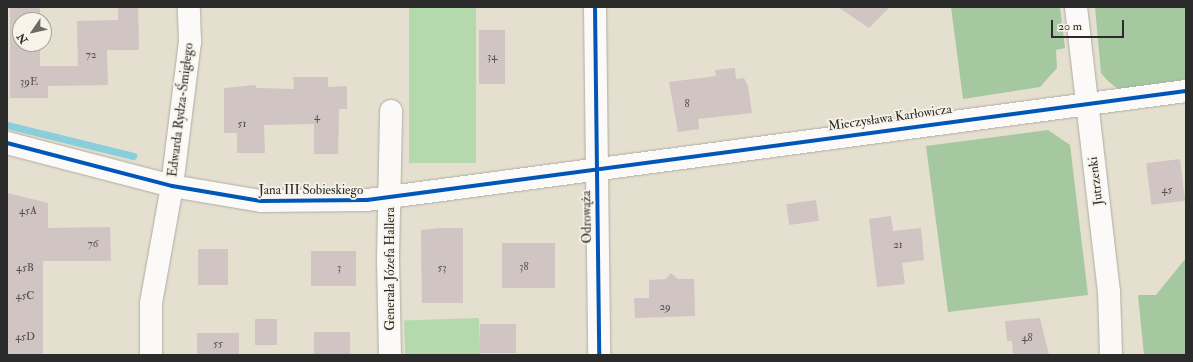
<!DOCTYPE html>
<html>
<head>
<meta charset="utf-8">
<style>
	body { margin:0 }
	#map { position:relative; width:1193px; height:362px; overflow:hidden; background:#e4dfce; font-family:"IM FELL Double Pica",serif }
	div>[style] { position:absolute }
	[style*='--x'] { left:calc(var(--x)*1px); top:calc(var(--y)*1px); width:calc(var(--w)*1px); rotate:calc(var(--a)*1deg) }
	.green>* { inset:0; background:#b4d9ac; transform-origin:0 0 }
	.forest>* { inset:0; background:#a5c8a0 }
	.stream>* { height:7px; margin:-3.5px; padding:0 3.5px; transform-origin:3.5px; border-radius:3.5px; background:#8acddb }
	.building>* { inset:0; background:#d0c5c2; transform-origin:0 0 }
	.roads { filter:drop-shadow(0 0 1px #b0ada2) drop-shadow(0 0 1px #b0ada2) }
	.minor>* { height:22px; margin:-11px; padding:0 11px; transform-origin:11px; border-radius:11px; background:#fbfaf8 }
	.cycleway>* { height:4px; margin:-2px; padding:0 2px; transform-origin:2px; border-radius:2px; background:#0057b8 }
	span { translate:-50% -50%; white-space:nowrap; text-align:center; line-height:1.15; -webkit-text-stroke:3.5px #f7f3e8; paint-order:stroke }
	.number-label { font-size:11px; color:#545251 }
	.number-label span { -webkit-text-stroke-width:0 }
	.street-label { font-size:13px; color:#2b2b2b }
	.frame { position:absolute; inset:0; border:8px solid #2b2b2b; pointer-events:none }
	.north { position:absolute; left:12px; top:12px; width:40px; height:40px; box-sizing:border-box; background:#f7f3e8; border:1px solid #a5a39c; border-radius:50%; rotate:236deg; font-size:11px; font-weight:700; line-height:16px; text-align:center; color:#2b2b2b }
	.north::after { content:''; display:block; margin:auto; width:14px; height:18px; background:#6c6a64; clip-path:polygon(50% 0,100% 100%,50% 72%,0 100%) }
	.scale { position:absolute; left:1051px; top:20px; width:73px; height:18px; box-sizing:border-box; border:2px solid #2b2b2b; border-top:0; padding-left:5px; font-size:12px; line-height:14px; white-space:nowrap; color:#2b2b2b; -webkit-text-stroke:3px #f7f3e8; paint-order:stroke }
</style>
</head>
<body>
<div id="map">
	<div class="green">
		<div style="left:409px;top:7px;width:67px;height:156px"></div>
		<div style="left:479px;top:318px;width:37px;height:75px;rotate:88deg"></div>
	</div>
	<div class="forest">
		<div style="clip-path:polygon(951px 7px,1060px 7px,1065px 48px,1056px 50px,1057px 68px,1040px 87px,963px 99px)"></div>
		<div style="clip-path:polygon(1095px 7px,1186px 7px,1186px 83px,1118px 89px,1108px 81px,1101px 73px)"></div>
		<div style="clip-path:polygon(1048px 130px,1070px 145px,1088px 295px,948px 312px,926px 146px)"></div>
		<div style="clip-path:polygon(1186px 258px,1186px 355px,1144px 355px,1138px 295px,1156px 295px)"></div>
	</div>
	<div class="stream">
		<div style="--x:7;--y:125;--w:130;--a:13.8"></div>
	</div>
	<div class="building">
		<div style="clip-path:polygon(10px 7px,40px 7px,40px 20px,20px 20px,20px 44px,40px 44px,40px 66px,78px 66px,77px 21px,118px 20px,118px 7px,138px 7px,139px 50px,107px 50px,108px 85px,48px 86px,48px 98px,10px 98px)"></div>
		<div style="clip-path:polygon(838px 7px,890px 7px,869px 28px)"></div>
		<div style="left:479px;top:30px;width:26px;height:54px"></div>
		<div style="clip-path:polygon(735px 68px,736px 79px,744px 78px,748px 86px,752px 113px,698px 119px,699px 129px,678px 132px,669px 82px,716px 76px,715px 70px)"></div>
		<div style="clip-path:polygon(293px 77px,328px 77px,328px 87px,347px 86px,347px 109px,339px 109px,338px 154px,314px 154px,314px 124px,264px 125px,265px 153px,237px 153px,237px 133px,224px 133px,224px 88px,255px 85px,257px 88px,294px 89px)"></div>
		<div style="left:1180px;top:159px;width:42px;height:34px;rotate:83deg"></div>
		<div style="clip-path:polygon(7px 193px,48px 203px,48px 228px,110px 227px,111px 261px,43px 261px,43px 355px,8px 355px)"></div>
		<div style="left:816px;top:200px;width:21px;height:30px;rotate:82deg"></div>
		<div style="clip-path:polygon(891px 216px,893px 231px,921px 228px,924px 260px,902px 263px,905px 284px,877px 287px,869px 219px)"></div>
		<div style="clip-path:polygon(440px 228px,463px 228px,463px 303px,422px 303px,421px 230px)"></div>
		<div style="left:555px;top:243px;width:45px;height:53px;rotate:90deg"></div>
		<div style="left:198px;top:249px;width:30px;height:36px"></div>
		<div style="left:311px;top:251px;width:45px;height:35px"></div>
		<div style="clip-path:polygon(671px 273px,678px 279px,694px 279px,695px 316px,635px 318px,634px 298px,649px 298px,649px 280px,666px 279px)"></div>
		<div style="clip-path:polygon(1040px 318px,1049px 355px,1013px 355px,1012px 341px,1007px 341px,1005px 321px)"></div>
		<div style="left:255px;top:319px;width:22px;height:26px"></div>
		<div style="left:480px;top:324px;width:36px;height:29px"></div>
		<div style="left:350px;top:332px;width:23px;height:36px;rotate:90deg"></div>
		<div style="left:197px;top:333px;width:42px;height:22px"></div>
	</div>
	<div class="roads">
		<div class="minor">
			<div style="--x:595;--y:7;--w:348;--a:89.3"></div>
			<div style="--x:1076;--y:7;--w:286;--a:83.4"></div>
			<div style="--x:1109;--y:291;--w:64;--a:88.2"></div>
			<div style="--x:7;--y:143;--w:171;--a:14.6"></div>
			<div style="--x:172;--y:186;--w:90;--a:9.6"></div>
			<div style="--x:261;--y:201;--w:106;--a:-0.5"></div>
			<div style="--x:367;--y:200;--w:826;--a:-7.58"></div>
			<div style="--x:151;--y:355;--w:52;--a:-90"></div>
			<div style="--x:151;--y:303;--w:119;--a:-79.8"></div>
			<div style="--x:172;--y:186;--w:145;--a:-82.9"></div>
			<div style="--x:190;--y:42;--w:35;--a:-92"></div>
			<div style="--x:390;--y:355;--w:96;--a:-91.2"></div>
			<div style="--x:388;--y:259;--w:148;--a:-88.8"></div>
		</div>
	</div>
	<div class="cycleway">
		<div style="--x:595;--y:7;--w:348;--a:89.3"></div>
		<div style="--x:7;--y:143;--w:171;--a:14.6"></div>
		<div style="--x:172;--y:186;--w:90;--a:9.6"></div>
		<div style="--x:261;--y:201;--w:106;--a:-0.5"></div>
		<div style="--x:367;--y:200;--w:826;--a:-7.58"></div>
	</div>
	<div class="number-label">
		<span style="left:91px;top:55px">72</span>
		<span style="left:492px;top:57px">34</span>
		<span style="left:29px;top:82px">39E</span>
		<span style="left:687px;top:104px">8</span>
		<span style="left:317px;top:117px">4</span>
		<span style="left:242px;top:124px">51</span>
		<span style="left:1167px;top:190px">45</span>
		<span style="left:28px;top:211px">45A</span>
		<span style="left:93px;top:244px">76</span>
		<span style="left:898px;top:245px">21</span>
		<span style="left:524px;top:267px">38</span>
		<span style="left:25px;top:268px">45B</span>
		<span style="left:339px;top:268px">3</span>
		<span style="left:442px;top:268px">53</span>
		<span style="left:25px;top:296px">45C</span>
		<span style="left:665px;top:307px">29</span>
		<span style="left:25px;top:337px">45D</span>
		<span style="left:1027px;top:338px">48</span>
		<span style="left:218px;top:344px">55</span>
	</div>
	<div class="street-label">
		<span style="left:181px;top:110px;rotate:-83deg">Edwarda Rydza-Śmigłego</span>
		<span style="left:890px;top:118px;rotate:-8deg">Mieczysława Karłowicza</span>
		<span style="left:1096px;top:181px;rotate:-97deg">Jutrzenki</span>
		<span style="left:311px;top:190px">Jana III Sobieskiego</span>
		<span style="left:587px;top:217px;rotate:-91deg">Odrowąża</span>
		<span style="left:390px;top:269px;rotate:-90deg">Generała Józefa Hallera</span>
	</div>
	<div class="frame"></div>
	<div class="north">N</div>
	<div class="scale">20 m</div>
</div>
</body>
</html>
